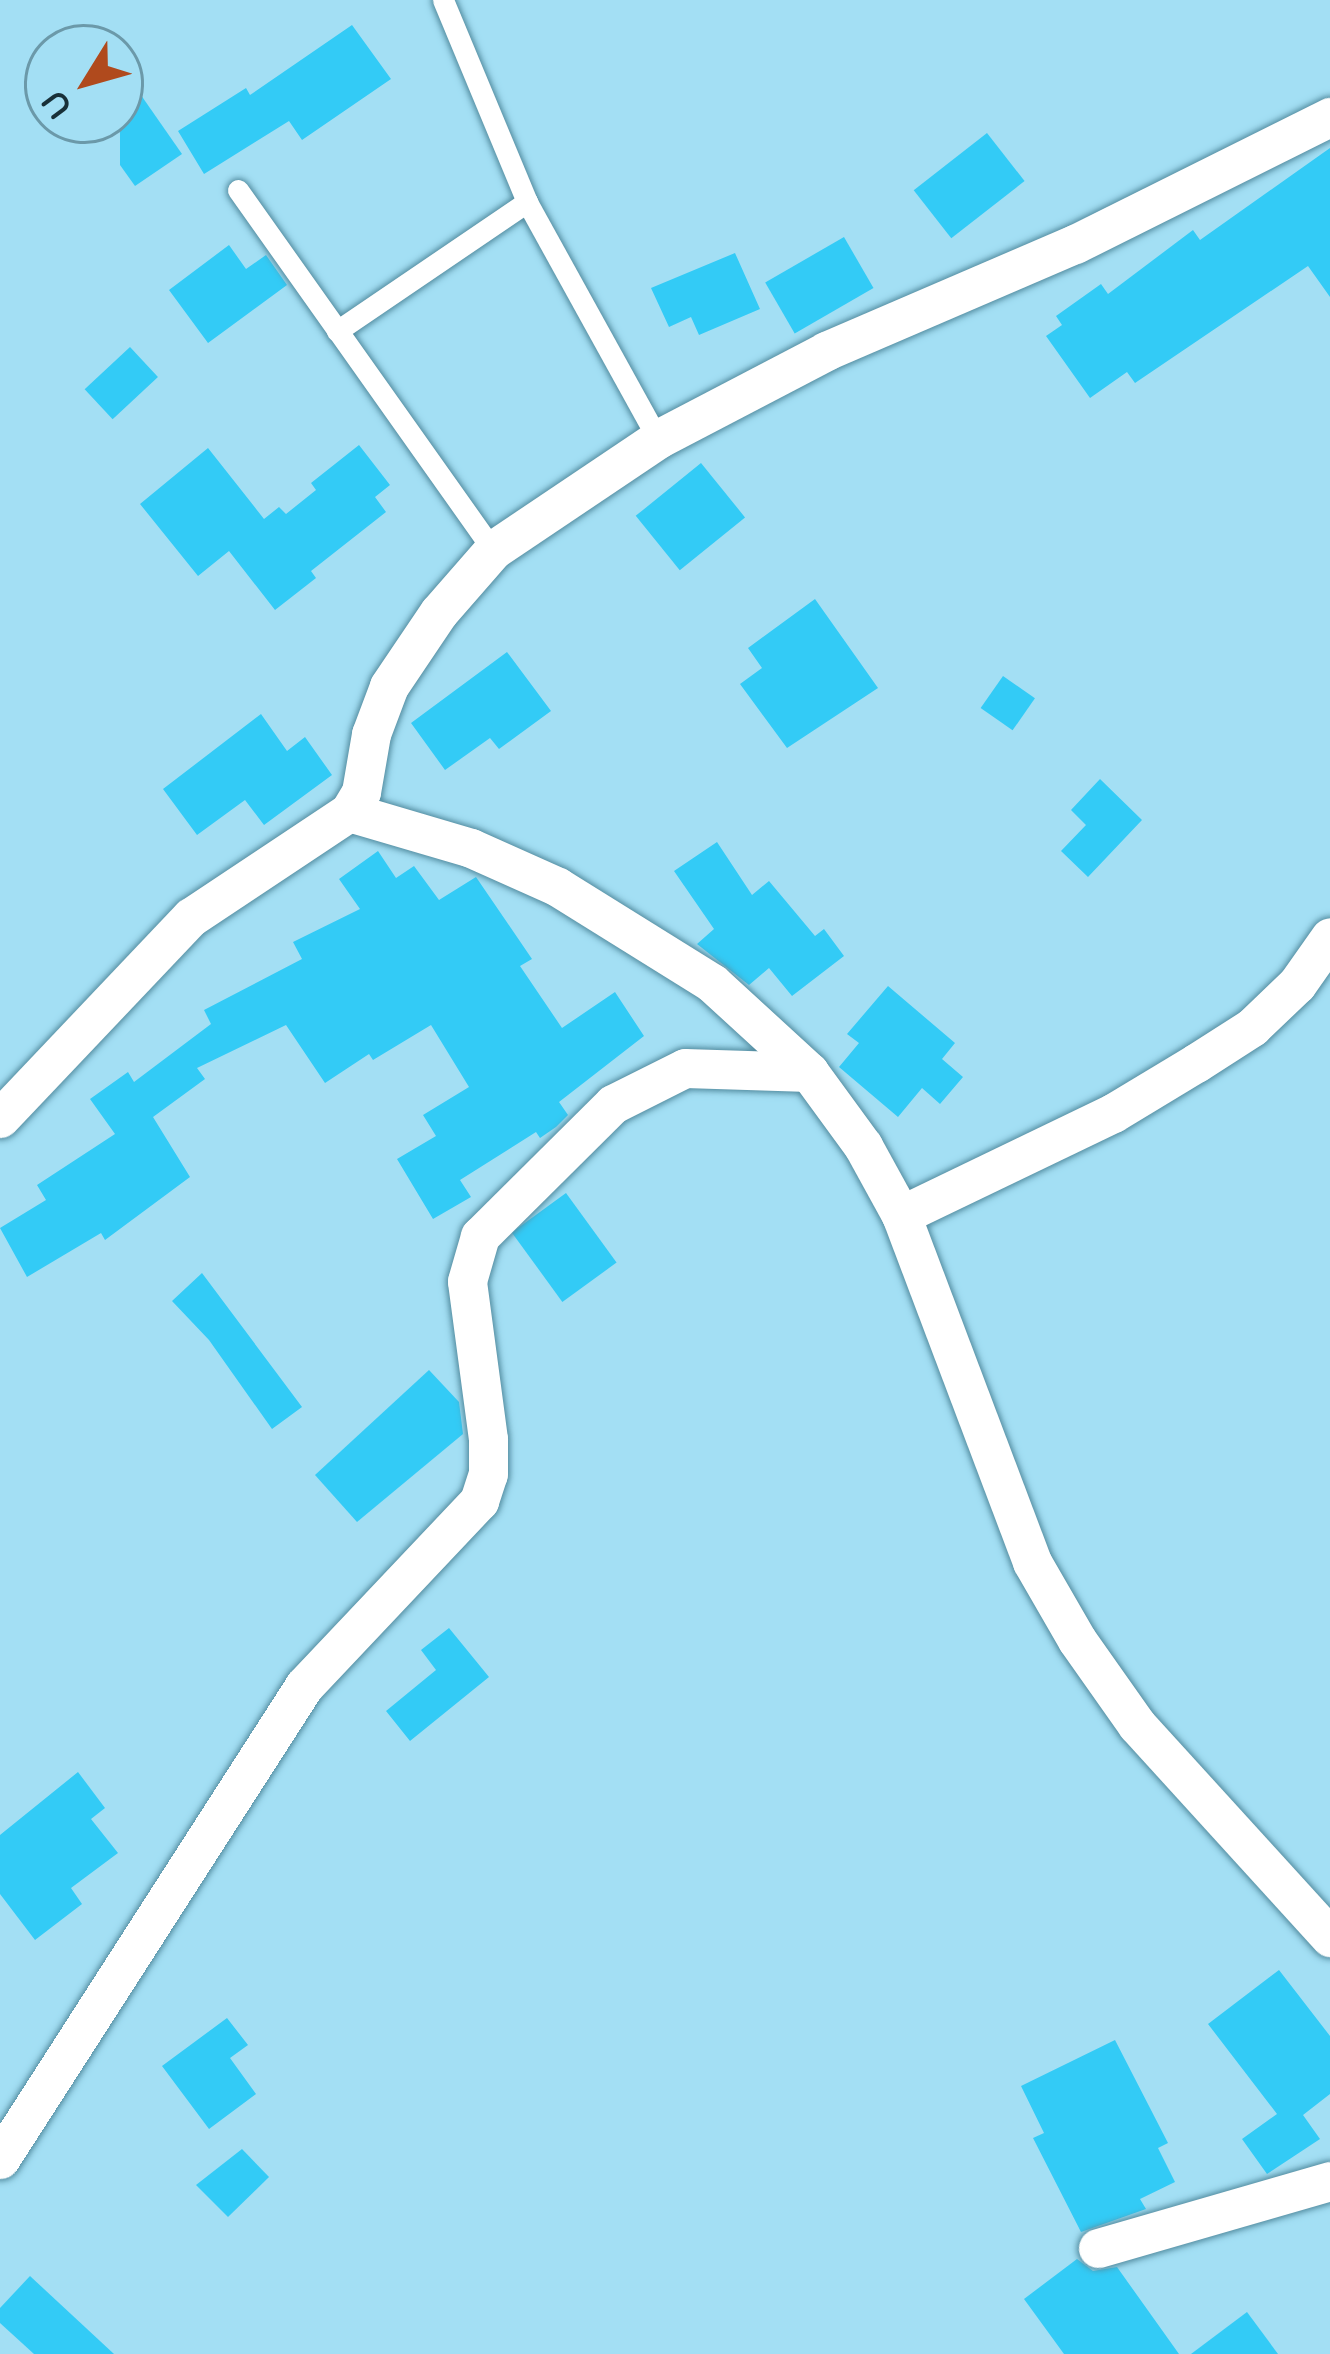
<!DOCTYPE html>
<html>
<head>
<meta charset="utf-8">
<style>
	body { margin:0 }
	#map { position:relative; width:1330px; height:2354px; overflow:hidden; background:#a3dff4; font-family:"Varela Round",sans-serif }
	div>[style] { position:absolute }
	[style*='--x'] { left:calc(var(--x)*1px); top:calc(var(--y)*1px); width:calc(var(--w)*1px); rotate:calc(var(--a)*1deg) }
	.building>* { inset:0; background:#33cbf6; transform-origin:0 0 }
	.roads { filter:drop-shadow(0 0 3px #538ca0) drop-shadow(0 0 3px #538ca0) }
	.lane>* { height:21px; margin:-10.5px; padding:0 10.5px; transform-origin:10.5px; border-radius:10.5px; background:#fff }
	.street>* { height:39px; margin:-19.5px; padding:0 19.5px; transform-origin:19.5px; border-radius:19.5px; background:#fff }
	span { translate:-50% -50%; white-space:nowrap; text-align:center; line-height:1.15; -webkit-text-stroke:9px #a3dff4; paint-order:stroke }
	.north { position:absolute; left:24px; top:24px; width:120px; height:120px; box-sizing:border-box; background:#a3dff4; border:3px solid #6b99a9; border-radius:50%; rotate:233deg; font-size:33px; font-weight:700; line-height:48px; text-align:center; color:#183038 }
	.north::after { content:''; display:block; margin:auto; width:42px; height:54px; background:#b04a1d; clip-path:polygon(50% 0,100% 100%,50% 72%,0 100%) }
</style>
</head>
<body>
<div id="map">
	<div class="building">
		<div style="clip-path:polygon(352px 25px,391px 79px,302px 140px,289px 121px,204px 174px,178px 131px,246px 88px,250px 95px)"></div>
		<div style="clip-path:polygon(120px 65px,182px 154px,135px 186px,120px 165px)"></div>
		<div style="left:987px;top:133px;width:61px;height:93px;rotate:52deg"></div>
		<div style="clip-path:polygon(1330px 148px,1330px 297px,1308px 266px,1135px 383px,1127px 372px,1090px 398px,1046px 336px,1062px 325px,1056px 316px,1101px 284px,1108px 294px,1193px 230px,1200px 240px)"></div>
		<div style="left:844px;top:237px;width:59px;height:91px;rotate:60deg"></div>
		<div style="clip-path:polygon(229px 245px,246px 269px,266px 255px,287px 285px,208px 343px,169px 290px)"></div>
		<div style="clip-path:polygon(735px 253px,760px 309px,699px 335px,691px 317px,669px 327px,651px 288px)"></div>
		<div style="left:130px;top:347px;width:41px;height:62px;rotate:47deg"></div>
		<div style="clip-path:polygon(359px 445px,390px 485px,375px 497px,386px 512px,311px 571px,316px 578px,275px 610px,229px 551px,198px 576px,140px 504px,208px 448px,264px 519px,279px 507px,286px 514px,316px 490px,311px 483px)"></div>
		<div style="left:701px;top:463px;width:70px;height:84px;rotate:51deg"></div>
		<div style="clip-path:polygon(815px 599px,878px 688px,787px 748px,740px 684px,762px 668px,748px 648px)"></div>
		<div style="clip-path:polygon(507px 652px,551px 711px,499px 749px,490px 738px,445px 770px,411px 723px)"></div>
		<div style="left:1003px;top:676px;width:39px;height:39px;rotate:35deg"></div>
		<div style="clip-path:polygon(261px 714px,287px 751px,305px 737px,332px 775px,264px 825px,245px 800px,197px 835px,163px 789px)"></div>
		<div style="clip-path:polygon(1100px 779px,1142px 820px,1088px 877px,1061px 851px,1086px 825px,1071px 810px)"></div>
		<div style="clip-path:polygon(717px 842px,752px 895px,769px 881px,815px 936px,824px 929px,844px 956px,792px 996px,769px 968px,749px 985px,697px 944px,714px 929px,674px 871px)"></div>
		<div style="clip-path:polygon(378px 851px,396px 878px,414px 866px,439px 900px,476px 877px,532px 959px,520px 966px,562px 1028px,615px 992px,644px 1036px,559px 1102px,568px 1115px,556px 1127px,540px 1138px,536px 1132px,460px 1180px,471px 1197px,433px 1219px,397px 1159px,436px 1136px,423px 1115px,469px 1087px,431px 1025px,373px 1060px,369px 1054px,325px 1083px,286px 1025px,197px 1068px,205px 1079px,153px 1117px,190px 1177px,105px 1240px,101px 1233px,27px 1277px,0 1228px,46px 1200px,37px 1185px,115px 1134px,90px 1099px,128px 1072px,134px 1082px,211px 1024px,204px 1010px,302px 959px,293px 942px,360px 909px,339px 879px)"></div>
		<div style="clip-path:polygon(888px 986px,955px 1043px,942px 1059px,963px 1077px,940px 1104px,922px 1088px,898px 1117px,839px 1067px,859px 1043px,847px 1034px)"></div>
		<div style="left:566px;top:1193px;width:86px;height:67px;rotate:54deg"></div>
		<div style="clip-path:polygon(202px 1273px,302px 1407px,272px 1429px,209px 1340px,172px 1301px)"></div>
		<div style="clip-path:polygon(429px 1370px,459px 1402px,463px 1434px,357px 1522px,315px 1475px)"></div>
		<div style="clip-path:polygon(449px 1628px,489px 1677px,410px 1741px,386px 1711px,436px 1670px,421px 1650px)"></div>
		<div style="clip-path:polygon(78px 1772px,105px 1808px,91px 1819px,118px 1853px,71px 1888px,82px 1904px,35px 1940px,0 1894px,0 1835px)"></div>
		<div style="clip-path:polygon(1279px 1970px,1330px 2036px,1330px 2094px,1303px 2115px,1320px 2139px,1267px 2174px,1242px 2139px,1277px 2114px,1208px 2024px)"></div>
		<div style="clip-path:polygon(227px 2018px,248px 2045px,230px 2058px,256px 2094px,209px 2129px,162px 2066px)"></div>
		<div style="clip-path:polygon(1115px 2040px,1168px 2143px,1158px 2148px,1175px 2182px,1140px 2199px,1146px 2209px,1081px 2232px,1033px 2138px,1044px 2133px,1021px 2086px)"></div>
		<div style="clip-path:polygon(242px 2149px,269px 2177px,228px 2217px,196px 2185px)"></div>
		<div style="clip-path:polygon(1077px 2259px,1093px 2271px,1117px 2267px,1179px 2354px,1064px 2354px,1024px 2299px)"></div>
		<div style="clip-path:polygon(30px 2276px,114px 2354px,34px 2354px,0 2323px,0 2308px)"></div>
		<div style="clip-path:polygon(1247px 2312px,1278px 2354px,1191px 2354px)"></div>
	</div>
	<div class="roads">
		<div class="lane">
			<div style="--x:443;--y:0;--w:219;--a:67.4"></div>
			<div style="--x:527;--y:202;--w:271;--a:61.1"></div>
			<div style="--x:238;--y:190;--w:441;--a:54.7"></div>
			<div style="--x:337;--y:331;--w:230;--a:-34.2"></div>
		</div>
		<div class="street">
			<div style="--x:349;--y:812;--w:127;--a:16.4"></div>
			<div style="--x:471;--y:848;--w:95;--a:24.1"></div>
			<div style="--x:558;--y:887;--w:181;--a:31.9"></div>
			<div style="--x:712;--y:983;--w:132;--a:42.5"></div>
			<div style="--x:809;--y:1072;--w:92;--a:53.9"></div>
			<div style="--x:863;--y:1146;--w:79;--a:61.2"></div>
			<div style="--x:901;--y:1215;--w:371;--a:69.3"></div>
			<div style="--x:1032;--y:1562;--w:90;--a:60"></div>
			<div style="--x:1077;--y:1640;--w:104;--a:54.8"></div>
			<div style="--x:1137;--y:1725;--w:287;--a:47.7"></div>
			<div style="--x:0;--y:1118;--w:277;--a:-46.5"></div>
			<div style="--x:191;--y:917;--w:190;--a:-33.6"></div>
			<div style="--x:349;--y:812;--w:23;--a:-59"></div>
			<div style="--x:361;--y:792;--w:59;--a:-80.2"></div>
			<div style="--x:371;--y:734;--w:51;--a:-69.4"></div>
			<div style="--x:389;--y:686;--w:89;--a:-56"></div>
			<div style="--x:439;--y:612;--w:82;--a:-48.9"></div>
			<div style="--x:493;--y:550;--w:199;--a:-33.9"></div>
			<div style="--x:658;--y:439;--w:190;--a:-27.6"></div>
			<div style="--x:826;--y:351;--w:271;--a:-23.3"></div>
			<div style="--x:1075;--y:244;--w:285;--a:-26.5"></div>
			<div style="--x:901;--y:1215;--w:235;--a:-25.7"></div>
			<div style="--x:1113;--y:1113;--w:97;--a:-31.1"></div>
			<div style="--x:1196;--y:1063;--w:67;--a:-32.7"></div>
			<div style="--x:1252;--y:1027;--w:62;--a:-43.7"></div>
			<div style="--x:1297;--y:984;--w:57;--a:-54.9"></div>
			<div style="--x:0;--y:2159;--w:562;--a:-57.27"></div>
			<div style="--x:304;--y:1686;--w:255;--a:-46.6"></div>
			<div style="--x:479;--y:1501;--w:28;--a:-72"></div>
			<div style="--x:488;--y:1474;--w:35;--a:-90"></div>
			<div style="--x:488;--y:1439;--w:159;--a:-97.6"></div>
			<div style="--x:467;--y:1281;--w:47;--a:-73.9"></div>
			<div style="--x:480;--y:1236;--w:187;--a:-44.8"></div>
			<div style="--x:613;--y:1104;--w:80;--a:-26.6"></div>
			<div style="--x:685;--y:1068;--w:124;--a:1.8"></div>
			<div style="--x:1098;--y:2248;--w:241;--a:-16.1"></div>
		</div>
	</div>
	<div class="north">U</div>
</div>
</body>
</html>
